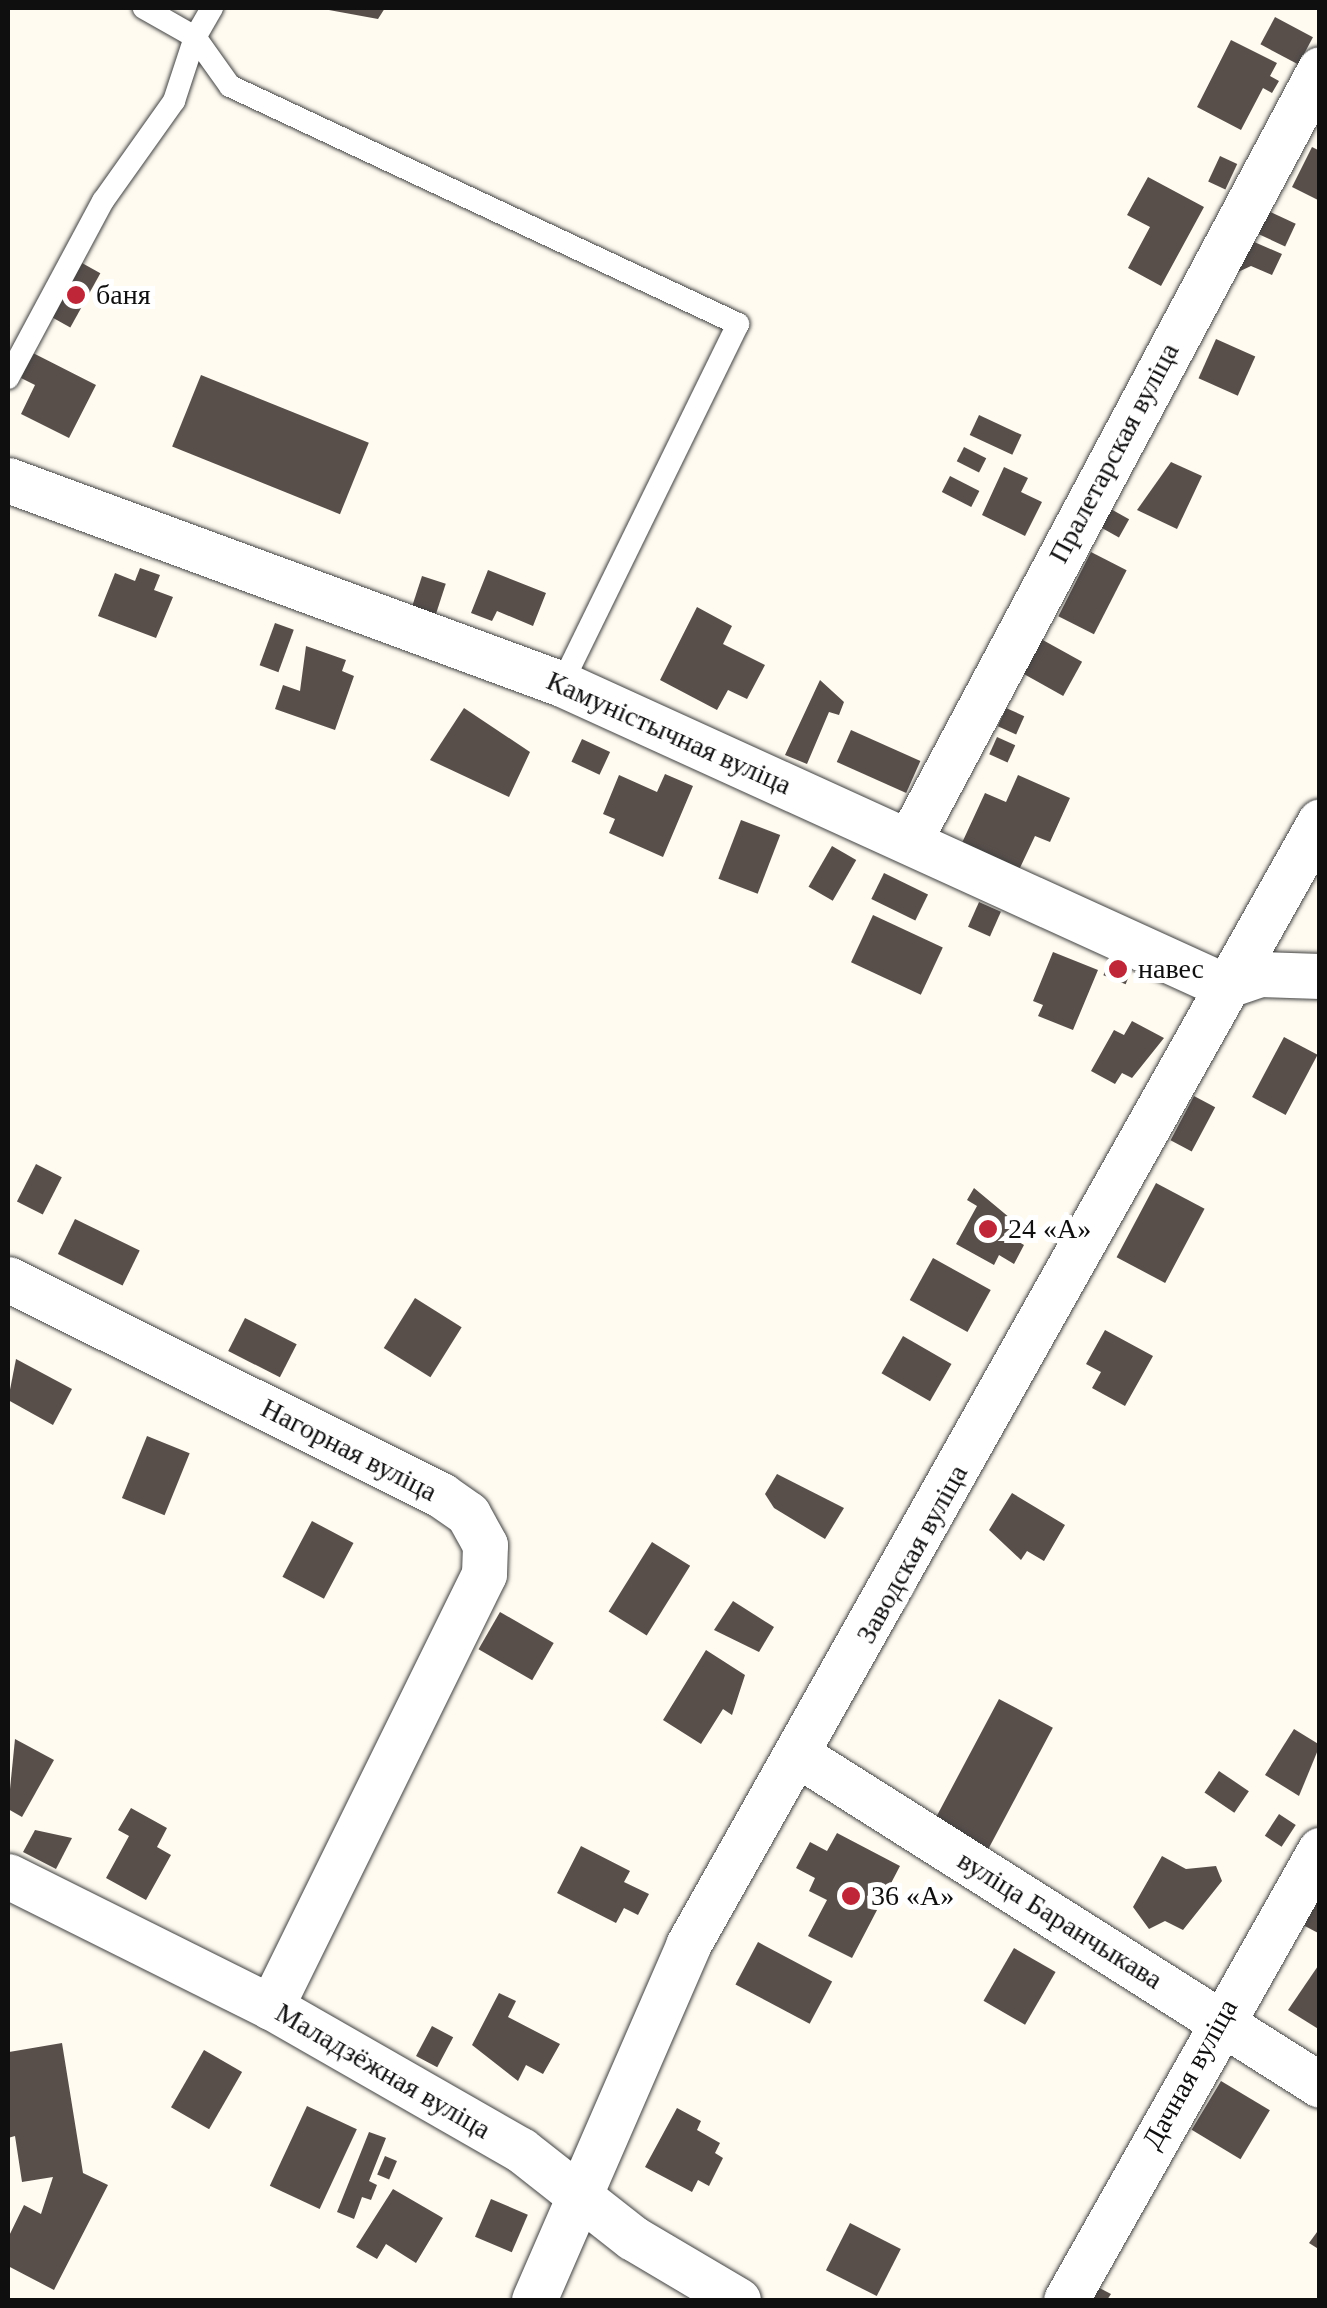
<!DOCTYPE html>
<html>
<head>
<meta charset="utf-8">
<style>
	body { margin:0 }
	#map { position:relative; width:1327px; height:2308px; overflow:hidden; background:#fffbf1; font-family:"Times New Roman",serif }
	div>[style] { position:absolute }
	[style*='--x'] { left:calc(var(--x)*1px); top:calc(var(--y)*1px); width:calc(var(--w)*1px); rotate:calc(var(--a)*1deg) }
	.building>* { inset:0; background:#584f4b; transform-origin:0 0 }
	.roads { filter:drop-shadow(0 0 2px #424242) drop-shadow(0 0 2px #424242) }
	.service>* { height:22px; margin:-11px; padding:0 11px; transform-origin:11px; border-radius:11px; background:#fff }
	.minor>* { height:45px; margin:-22.5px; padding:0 22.5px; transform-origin:22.5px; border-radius:22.5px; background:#fff }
	.dots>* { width:28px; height:28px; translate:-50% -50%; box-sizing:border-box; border:5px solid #fff; border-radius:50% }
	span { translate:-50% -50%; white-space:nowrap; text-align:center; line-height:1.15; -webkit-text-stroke:10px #fff; paint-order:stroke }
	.poi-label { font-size:28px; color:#0f0f0f }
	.left { translate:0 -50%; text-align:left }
	.street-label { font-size:28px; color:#0f0f0f }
	.frame { position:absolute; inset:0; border:10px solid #0f0f0f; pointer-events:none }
</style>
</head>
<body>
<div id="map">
	<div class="building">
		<div style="clip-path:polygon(318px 8px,385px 8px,378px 19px)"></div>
		<div style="left:1275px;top:17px;width:43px;height:31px;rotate:28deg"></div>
		<div style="clip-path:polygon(1231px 40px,1277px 63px,1270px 76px,1279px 81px,1272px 93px,1263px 88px,1241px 130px,1197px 107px)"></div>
		<div style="clip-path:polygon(1312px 147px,1320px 151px,1320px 201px,1292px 187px)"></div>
		<div style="left:1220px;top:156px;width:19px;height:28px;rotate:25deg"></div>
		<div style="clip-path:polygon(1148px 177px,1204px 207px,1161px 286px,1128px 268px,1150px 227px,1127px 215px)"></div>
		<div style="left:1264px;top:209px;width:35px;height:25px;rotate:25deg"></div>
		<div style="clip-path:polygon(1252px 241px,1282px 254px,1272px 275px,1251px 266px,1238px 272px)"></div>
		<div style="left:82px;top:263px;width:21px;height:62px;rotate:29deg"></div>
		<div style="left:1216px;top:339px;width:43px;height:43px;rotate:24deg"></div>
		<div style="clip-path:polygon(33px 353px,96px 385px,69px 438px,21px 414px,35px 385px,21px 378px)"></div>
		<div style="left:201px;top:375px;width:181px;height:77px;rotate:22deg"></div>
		<div style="left:979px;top:415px;width:47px;height:22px;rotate:25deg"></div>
		<div style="left:964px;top:447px;width:25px;height:16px;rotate:27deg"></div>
		<div style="clip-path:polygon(1171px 462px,1202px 476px,1177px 529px,1137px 510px)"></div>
		<div style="clip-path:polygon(1004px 467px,1028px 478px,1021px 492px,1042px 502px,1025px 536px,982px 515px)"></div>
		<div style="left:950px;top:476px;width:33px;height:18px;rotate:27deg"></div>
		<div style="left:1109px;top:508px;width:23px;height:21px;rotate:29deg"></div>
		<div style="left:1091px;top:552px;width:40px;height:72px;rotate:27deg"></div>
		<div style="clip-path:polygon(140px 568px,160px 575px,154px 590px,173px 597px,156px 638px,98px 616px,115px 573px,135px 581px)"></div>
		<div style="clip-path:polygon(488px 570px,546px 593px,533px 626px,497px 611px,492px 621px,471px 613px)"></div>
		<div style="left:422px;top:576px;width:25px;height:40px;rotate:18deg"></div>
		<div style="clip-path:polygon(697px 607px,732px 626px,723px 644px,765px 665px,747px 699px,728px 690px,717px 710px,660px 680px)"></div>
		<div style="left:275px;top:623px;width:20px;height:45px;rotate:20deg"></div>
		<div style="left:1041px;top:639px;width:47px;height:39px;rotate:29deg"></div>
		<div style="clip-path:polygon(306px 646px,346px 660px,342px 671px,354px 676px,335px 730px,275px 709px,283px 685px,300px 691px)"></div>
		<div style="clip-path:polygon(820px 680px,844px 702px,839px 715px,829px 712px,807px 764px,785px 755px)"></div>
		<div style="clip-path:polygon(464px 708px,530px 752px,509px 797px,430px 760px)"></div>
		<div style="left:1006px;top:708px;width:20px;height:20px;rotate:24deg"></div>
		<div style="left:851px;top:730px;width:76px;height:35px;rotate:24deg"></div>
		<div style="left:997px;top:737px;width:20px;height:19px;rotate:24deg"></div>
		<div style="left:582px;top:739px;width:31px;height:25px;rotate:25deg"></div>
		<div style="clip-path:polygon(665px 774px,693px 786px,663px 857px,609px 833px,615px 819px,603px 814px,619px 775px,657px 792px)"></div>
		<div style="clip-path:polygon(1018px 775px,1070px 798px,1050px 842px,1035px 836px,1018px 872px,961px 845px,985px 793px,1006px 802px)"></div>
		<div style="left:741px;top:820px;width:42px;height:63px;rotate:21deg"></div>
		<div style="left:832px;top:846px;width:28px;height:47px;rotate:30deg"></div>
		<div style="left:884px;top:873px;width:49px;height:29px;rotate:26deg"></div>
		<div style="left:979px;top:902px;width:24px;height:27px;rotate:24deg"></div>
		<div style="left:873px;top:915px;width:77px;height:52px;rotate:25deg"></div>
		<div style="clip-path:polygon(1053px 952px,1098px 970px,1073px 1030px,1038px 1016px,1043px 1005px,1033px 1001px)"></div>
		<div style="left:1112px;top:954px;width:24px;height:23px;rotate:22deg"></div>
		<div style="clip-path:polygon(1132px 1021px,1164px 1038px,1132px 1078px,1122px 1073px,1115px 1084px,1091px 1071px,1114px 1030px,1124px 1035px)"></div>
		<div style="left:1284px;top:1037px;width:38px;height:68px;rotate:28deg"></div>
		<div style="left:1194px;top:1096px;width:24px;height:50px;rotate:28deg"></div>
		<div style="left:36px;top:1164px;width:29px;height:42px;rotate:27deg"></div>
		<div style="left:1156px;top:1183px;width:55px;height:84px;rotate:28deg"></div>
		<div style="clip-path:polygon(974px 1188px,1016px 1223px,1009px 1236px,1024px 1245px,1014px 1264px,999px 1255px,994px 1265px,956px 1244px,977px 1206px,967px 1200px)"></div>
		<div style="left:75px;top:1219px;width:72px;height:39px;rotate:26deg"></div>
		<div style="left:933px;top:1258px;width:66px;height:48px;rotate:29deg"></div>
		<div style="left:415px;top:1298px;width:55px;height:59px;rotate:32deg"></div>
		<div style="left:245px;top:1318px;width:58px;height:37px;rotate:27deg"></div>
		<div style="clip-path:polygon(1105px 1330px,1153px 1356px,1125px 1406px,1092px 1388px,1101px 1372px,1086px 1364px)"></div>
		<div style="left:903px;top:1336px;width:56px;height:43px;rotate:30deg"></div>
		<div style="clip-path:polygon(16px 1359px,72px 1389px,53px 1425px,8px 1400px)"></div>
		<div style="left:147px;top:1436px;width:46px;height:67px;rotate:22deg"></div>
		<div style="clip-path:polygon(777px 1474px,844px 1508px,825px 1539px,774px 1508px,765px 1494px)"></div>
		<div style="clip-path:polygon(1012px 1493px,1065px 1525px,1044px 1561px,1027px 1551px,1021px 1560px,989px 1530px)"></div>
		<div style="left:312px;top:1521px;width:47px;height:63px;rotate:28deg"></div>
		<div style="left:652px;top:1542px;width:45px;height:82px;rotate:32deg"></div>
		<div style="clip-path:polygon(733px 1601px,774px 1627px,759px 1652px,714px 1630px)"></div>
		<div style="left:500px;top:1612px;width:62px;height:43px;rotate:30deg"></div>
		<div style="clip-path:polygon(706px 1650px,745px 1675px,732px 1715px,723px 1709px,701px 1744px,663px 1720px)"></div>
		<div style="left:999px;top:1699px;width:61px;height:140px;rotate:28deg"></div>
		<div style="clip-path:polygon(1294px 1729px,1320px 1745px,1299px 1796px,1265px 1775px)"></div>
		<div style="clip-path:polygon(15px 1739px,54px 1760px,22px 1817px,8px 1809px)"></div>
		<div style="left:1219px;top:1771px;width:36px;height:26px;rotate:34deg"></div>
		<div style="clip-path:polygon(131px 1808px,167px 1828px,157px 1847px,171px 1855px,146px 1900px,106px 1878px,129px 1836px,118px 1830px)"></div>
		<div style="left:1279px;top:1814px;width:20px;height:26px;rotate:33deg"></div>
		<div style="clip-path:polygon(35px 1830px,72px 1838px,56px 1869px,23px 1852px)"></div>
		<div style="clip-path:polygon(837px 1833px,900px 1866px,852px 1958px,808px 1936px,827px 1900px,809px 1891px,815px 1878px,796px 1868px,810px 1842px,827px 1851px)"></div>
		<div style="clip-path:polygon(581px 1846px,630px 1871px,624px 1882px,649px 1894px,638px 1915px,624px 1908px,616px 1923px,557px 1893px)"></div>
		<div style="clip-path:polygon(1162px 1856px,1186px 1869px,1216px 1866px,1222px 1881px,1183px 1930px,1165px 1921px,1149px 1929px,1133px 1907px)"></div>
		<div style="clip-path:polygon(1320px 1897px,1320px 1934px,1303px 1925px)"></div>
		<div style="left:758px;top:1942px;width:84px;height:48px;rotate:28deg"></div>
		<div style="left:1014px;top:1948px;width:48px;height:61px;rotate:30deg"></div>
		<div style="clip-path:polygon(1320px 1963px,1320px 2030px,1288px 2010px)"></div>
		<div style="clip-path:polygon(499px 1993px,516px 2001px,508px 2017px,560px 2044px,543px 2074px,526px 2065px,518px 2081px,472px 2045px)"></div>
		<div style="left:432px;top:2026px;width:24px;height:34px;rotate:28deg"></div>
		<div style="clip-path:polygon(62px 2043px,83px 2173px,108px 2185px,54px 2290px,8px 2266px,8px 2238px,24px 2205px,41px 2214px,53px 2177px,22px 2182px,15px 2136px,8px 2138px,8px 2087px,9px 2052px)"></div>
		<div style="left:204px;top:2050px;width:44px;height:66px;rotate:30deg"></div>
		<div style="left:1221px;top:2081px;width:57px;height:57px;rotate:31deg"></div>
		<div style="left:307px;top:2106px;width:55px;height:88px;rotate:25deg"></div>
		<div style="clip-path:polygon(677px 2108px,701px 2121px,697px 2130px,720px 2143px,715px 2153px,723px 2158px,709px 2186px,698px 2180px,692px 2192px,645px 2167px)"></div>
		<div style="clip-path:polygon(369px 2132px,386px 2138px,369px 2181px,377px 2185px,371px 2200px,362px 2197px,354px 2219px,337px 2212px)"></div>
		<div style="left:385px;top:2156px;width:13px;height:20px;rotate:23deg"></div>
		<div style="clip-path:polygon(393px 2189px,443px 2218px,416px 2263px,386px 2244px,377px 2259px,356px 2247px)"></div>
		<div style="left:491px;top:2199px;width:40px;height:41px;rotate:23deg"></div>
		<div style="left:850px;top:2223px;width:57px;height:53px;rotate:27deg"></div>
		<div style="clip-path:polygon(1320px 2228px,1320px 2250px,1309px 2243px)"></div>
		<div style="clip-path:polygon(1090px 2283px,1111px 2294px,1107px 2300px,1080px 2300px)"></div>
	</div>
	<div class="roads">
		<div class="service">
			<div style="--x:212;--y:8;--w:34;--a:120"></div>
			<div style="--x:195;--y:37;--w:60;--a:54.5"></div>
			<div style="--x:230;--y:86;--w:561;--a:25.1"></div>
			<div style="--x:738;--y:324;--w:401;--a:116.1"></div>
			<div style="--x:8;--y:378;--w:201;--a:-61.8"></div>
			<div style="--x:103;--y:201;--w:123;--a:-54.6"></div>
			<div style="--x:174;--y:101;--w:67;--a:-71.8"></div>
			<div style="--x:195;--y:37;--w:59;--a:-150.4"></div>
		</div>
		<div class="minor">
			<div style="--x:8;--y:480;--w:590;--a:20.22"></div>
			<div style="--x:562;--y:684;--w:729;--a:24.49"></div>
			<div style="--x:1225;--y:986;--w:37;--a:-19"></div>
			<div style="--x:1260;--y:974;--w:60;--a:1.9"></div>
			<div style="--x:910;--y:839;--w:872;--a:-61.97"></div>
			<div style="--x:8;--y:1279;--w:484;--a:26.5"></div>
			<div style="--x:441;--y:1495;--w:33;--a:35"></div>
			<div style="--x:468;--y:1514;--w:35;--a:61"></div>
			<div style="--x:485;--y:1545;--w:29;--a:92"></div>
			<div style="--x:484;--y:1574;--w:483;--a:116.2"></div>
			<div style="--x:800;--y:1756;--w:615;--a:32.32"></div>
			<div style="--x:8;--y:1876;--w:294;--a:26.5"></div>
			<div style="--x:271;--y:2007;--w:288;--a:29.8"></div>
			<div style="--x:521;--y:2150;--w:142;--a:38.2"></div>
			<div style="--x:633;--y:2238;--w:122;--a:30.6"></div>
			<div style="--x:534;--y:2300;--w:387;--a:-66.5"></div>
			<div style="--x:688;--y:1945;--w:1289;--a:-60.65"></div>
			<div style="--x:1066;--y:2300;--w:517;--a:-60.56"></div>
		</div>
	</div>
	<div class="dots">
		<div style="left:76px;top:295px;background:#bf2738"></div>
		<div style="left:1118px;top:969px;background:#bf2738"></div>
		<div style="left:988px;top:1229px;background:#bf2738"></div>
		<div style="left:851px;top:1896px;background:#bf2738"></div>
	</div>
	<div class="poi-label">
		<span class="left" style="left:96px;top:295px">баня</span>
		<span class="left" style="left:1138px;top:969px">навес</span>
		<span class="left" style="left:1008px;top:1229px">24 «А»</span>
		<span class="left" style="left:871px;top:1896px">36 «А»</span>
	</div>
	<div class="street-label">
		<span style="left:1114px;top:453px;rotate:-62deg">Пралетарская вуліца</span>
		<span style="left:669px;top:733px;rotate:24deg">Камуністычная вуліца</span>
		<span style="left:349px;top:1450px;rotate:27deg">Нагорная вуліца</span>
		<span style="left:912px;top:1554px;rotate:-61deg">Заводская вуліца</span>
		<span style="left:1060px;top:1920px;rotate:32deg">вуліца Баранчыкава</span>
		<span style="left:383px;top:2071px;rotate:30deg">Маладзёжная вуліца</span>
		<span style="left:1190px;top:2074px;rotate:-61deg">Дачная вуліца</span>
	</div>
	<div class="frame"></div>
</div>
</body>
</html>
